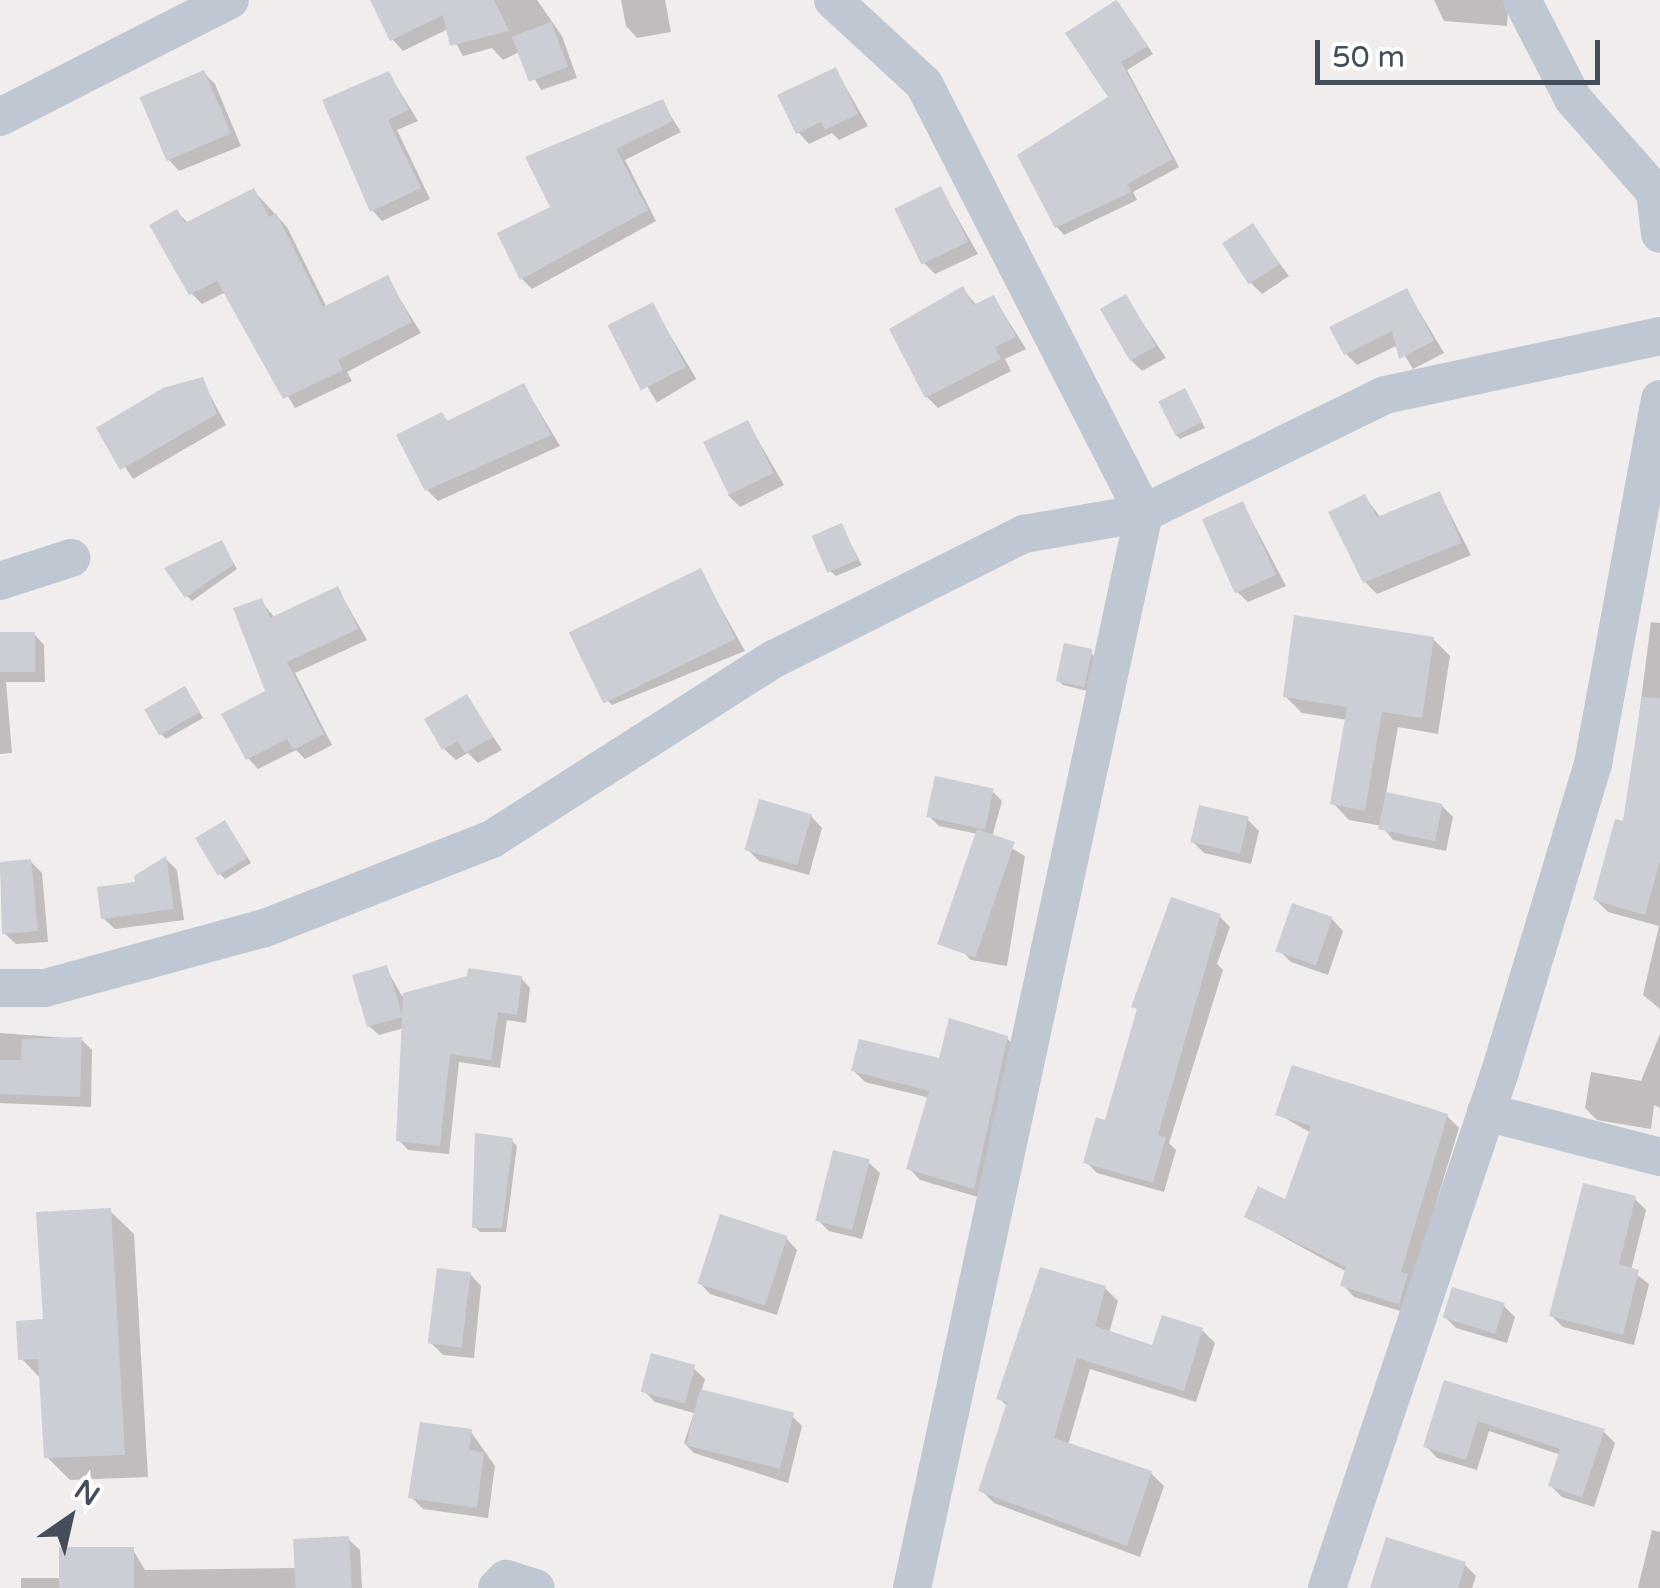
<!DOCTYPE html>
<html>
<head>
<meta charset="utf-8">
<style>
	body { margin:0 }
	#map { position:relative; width:1660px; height:1588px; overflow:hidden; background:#f0edec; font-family:"Varela Round",sans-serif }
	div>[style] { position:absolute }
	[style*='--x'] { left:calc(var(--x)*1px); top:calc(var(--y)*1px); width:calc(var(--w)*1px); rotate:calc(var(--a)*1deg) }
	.shadow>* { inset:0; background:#0003; transform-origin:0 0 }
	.building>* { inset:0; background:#cbced5; transform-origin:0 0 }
	.minor>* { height:38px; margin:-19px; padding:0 19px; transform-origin:19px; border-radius:19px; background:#bfc7d3 }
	span { translate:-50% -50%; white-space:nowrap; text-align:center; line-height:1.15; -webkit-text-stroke:8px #fff; paint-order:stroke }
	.north { position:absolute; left:20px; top:1468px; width:100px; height:100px; -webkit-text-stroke:8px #fff; paint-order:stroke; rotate:34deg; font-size:28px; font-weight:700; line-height:40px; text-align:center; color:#444e5b }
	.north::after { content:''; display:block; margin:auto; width:35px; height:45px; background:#444e5b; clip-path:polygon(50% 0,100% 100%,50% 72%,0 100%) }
	.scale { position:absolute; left:1315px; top:40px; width:285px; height:45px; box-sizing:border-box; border:5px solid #444e5b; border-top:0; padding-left:12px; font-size:30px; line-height:35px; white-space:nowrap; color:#444e5b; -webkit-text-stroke:8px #fff; paint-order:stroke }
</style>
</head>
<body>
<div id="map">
	<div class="shadow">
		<div style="clip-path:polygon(384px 0,537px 0,562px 36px,577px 78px,541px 90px,519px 52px,503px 60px,492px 48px,463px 56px,448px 29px,403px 51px,392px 39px)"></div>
		<div style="clip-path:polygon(621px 0,665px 0,671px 32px,637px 38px,626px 26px)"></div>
		<div style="clip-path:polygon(1434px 0,1509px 0,1507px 26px,1444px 21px)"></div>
		<div style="clip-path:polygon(1118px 2px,1153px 54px,1127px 70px,1179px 167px,1133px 192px,1137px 200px,1064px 235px,1057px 227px,1112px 98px,1069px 34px)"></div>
		<div style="clip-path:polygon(836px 70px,868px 126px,839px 140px,832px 133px,809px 144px,798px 132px)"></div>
		<div style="clip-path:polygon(204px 73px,215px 84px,241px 146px,179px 171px,168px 159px)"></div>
		<div style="clip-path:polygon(389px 74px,418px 121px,397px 130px,430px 199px,382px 221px,372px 210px)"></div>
		<div style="clip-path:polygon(662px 102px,681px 132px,625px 160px,656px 221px,532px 289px,522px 279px,554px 208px)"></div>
		<div style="clip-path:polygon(941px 189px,978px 254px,935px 274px,924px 263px)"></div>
		<div style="clip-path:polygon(254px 191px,287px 227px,327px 308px,387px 278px,421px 333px,347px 372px,352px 381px,295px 408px,226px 292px,202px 304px,191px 293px,177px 212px,189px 224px)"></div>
		<div style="clip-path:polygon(1252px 226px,1289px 276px,1262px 294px,1250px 282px)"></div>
		<div style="clip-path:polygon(963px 289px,977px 306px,994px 298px,1026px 349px,1005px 359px,1011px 371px,938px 408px,927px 397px)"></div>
		<div style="clip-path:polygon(1407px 291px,1444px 353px,1413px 369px,1398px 345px,1357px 365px,1346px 354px)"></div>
		<div style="clip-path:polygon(1126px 298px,1166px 358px,1142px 371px,1131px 360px)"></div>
		<div style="left:652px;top:305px;width:86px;height:46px;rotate:59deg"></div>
		<div style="clip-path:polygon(202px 380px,226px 425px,133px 479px,99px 428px)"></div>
		<div style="clip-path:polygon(524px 386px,560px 446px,438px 501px,427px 490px,442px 415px,450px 423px)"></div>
		<div style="clip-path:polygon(1185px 391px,1205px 428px,1180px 439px,1175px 434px)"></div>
		<div style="clip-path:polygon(748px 423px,784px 485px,740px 507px,728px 495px)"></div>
		<div style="clip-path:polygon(1440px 494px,1471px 555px,1377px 594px,1365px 582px,1365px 497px,1381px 518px)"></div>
		<div style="clip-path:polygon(1243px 504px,1286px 586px,1248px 602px,1236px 591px)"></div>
		<div style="clip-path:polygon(841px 526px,862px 565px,836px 576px,830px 571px)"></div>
		<div style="clip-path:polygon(222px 543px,237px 569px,192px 601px,187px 596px)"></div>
		<div style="clip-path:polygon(700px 571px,745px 651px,612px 705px,601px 694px)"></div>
		<div style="clip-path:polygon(338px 589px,367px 640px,295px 673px,332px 745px,305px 759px,296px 750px,258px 769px,248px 758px,268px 692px,261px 601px,275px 618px)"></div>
		<div style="clip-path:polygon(1651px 622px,1660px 623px,1660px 1009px,1643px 995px,1659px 926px,1608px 912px,1596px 900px,1625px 825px)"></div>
		<div style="clip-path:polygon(0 634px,34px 634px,44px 645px,45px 682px,6px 682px,12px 753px,0 754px)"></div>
		<div style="clip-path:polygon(1433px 639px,1450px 656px,1438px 734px,1398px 727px,1386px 794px,1442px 806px,1453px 817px,1446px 851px,1393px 840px,1382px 826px,1349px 820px,1333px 803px,1348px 720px,1302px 713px,1285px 696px)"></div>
		<div style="clip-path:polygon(1090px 652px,1095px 657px,1088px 691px,1063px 685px,1058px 680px)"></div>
		<div style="clip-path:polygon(185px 689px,203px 718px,166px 739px,161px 734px)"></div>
		<div style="clip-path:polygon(467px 697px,502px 750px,478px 763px,468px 753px,456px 760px,444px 749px)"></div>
		<div style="clip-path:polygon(992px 791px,1002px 801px,992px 837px,1025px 856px,1007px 966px,971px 960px,959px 948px,978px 834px,939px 826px,929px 816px)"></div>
		<div style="clip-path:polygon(811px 816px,822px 828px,809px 875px,759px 861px,748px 850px)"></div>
		<div style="clip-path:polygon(1247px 819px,1259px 831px,1251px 864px,1204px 853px,1193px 842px)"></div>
		<div style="clip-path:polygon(229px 828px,251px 863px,225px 879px,220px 874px)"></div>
		<div style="clip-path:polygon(166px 859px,177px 870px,184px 920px,115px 929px,103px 918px)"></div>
		<div style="clip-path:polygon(30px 861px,42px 873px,48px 942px,16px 944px,4px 933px,0 864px)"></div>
		<div style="clip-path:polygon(1219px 916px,1230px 927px,1217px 964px,1223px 970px,1169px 1143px,1176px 1150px,1164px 1192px,1097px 1173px,1086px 1162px,1107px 1123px,1139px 1011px,1134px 1007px)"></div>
		<div style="clip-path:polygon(1332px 919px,1343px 931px,1328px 975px,1291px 962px,1279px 950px)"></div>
		<div style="clip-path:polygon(386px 968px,402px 996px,469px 977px,521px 978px,530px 988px,526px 1023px,507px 1020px,500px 1068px,459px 1062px,449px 1154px,408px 1150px,399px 1140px,404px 1028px,379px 1035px,369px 1026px)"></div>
		<div style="clip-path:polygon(0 1033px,81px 1039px,92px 1050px,91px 1107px,0 1103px)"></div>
		<div style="clip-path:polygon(1660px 1034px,1660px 1108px,1654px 1105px,1651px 1129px,1597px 1120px,1585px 1108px,1591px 1072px,1641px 1081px)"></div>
		<div style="clip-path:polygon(1007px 1038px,1018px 1050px,985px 1199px,920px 1180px,909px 1168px,930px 1098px,865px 1082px,854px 1071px,941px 1061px)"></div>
		<div style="clip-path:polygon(1278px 1114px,1447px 1116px,1459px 1128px,1412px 1282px,1410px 1314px,1354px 1297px,1343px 1285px,1347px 1272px,1247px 1217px,1286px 1203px,1311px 1133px)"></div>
		<div style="clip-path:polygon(512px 1141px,517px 1146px,506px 1232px,480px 1232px,475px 1227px)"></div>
		<div style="clip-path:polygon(868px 1162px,880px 1173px,862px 1239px,829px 1231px,817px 1219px)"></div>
		<div style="clip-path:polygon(1635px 1199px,1646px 1210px,1631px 1270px,1649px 1284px,1634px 1345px,1563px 1327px,1552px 1316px)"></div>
		<div style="clip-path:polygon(110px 1211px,134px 1234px,148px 1477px,70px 1480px,47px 1457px,42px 1380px,21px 1358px)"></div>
		<div style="clip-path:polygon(786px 1238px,797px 1250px,777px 1315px,710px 1294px,699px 1282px)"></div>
		<div style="clip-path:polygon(470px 1274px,481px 1286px,474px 1358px,443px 1355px,431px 1343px)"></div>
		<div style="clip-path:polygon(1105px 1288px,1118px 1301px,1109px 1333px,1154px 1348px,1202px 1330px,1215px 1343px,1196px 1402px,1090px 1369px,1068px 1445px,1151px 1473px,1164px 1486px,1140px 1557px,994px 1503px,981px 1490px,1008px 1407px,999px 1398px)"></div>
		<div style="clip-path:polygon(1504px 1306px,1515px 1317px,1507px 1343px,1456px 1328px,1444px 1316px)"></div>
		<div style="clip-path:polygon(693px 1368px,705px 1379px,701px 1392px,792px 1416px,802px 1426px,788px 1483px,694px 1453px,684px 1443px,694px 1413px,655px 1402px,644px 1391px)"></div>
		<div style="clip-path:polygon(1445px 1383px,1603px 1431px,1615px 1443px,1594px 1507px,1562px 1497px,1551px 1486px,1561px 1455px,1489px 1431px,1477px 1470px,1437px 1458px,1426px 1446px)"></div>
		<div style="clip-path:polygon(471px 1432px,495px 1466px,488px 1518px,423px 1509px,411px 1497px)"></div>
		<div style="clip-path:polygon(1652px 1530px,1660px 1532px,1660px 1588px,1638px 1588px)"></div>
		<div style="clip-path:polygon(348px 1539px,360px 1550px,362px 1588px,21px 1588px,21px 1578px,61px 1578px,133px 1550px,145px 1570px,297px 1568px)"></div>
		<div style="clip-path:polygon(1464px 1564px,1476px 1576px,1472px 1588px,1372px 1588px)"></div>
	</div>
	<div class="building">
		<div style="clip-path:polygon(370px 0,494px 0,509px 31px,450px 46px,443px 15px,390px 41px)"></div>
		<div style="clip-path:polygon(1116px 0,1148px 46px,1121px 62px,1173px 159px,1127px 184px,1131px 192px,1055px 228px,1017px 155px,1108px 97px,1065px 33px)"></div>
		<div style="left:551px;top:22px;width:48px;height:42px;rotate:69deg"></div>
		<div style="clip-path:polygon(836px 67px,858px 114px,825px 130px,821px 122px,796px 134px,777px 95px)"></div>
		<div style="left:204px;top:70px;width:69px;height:70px;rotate:67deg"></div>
		<div style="clip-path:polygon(389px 71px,409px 110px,388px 120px,421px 188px,370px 212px,322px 100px)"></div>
		<div style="clip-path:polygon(663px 99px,673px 121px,616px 149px,648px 210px,520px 280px,497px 233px,550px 207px,525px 157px)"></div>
		<div style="left:941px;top:186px;width:62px;height:52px;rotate:64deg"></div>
		<div style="clip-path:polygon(254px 188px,269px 217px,276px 213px,323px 307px,388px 275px,412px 322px,338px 360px,343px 370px,283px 399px,217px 281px,189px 295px,149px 225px,177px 209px,185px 223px)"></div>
		<div style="left:1253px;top:223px;width:49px;height:37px;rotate:57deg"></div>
		<div style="clip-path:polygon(963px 286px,973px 305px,994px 295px,1016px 337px,995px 347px,1001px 359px,925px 398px,889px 329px)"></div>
		<div style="clip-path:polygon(1407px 288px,1434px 341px,1399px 359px,1392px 331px,1344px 355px,1329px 327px)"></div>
		<div style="left:1126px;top:294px;width:60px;height:30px;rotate:60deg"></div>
		<div style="left:653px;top:302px;width:73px;height:51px;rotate:63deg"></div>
		<div style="clip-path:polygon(203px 377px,217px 414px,120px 470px,96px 428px,163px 388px)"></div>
		<div style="clip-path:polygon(524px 383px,551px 435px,425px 491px,396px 435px,442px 412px,447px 421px)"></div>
		<div style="left:1185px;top:388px;width:38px;height:30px;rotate:63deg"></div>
		<div style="left:748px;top:420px;width:59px;height:50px;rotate:64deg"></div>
		<div style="clip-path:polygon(1440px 491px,1461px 543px,1363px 583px,1328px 512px,1365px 494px,1377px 517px)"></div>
		<div style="left:1243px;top:501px;width:81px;height:45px;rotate:66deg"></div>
		<div style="left:842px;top:523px;width:40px;height:33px;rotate:67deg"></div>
		<div style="clip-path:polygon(222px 540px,234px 564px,185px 598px,164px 568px)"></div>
		<div style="left:701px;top:568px;width:79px;height:147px;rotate:64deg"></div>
		<div style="clip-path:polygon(338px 586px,358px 629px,287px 662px,324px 734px,293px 750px,287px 739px,246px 760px,221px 714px,265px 691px,233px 608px,262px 598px,270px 618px)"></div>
		<div style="clip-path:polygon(1294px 615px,1434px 637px,1422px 718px,1382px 712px,1365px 811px,1330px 804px,1347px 707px,1283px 697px)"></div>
		<div style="left:0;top:632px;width:35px;height:40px"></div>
		<div style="left:1064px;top:643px;width:29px;height:39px;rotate:12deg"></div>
		<div style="left:185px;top:686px;width:30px;height:47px;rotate:60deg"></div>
		<div style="clip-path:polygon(467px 694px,493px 737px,465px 753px,458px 741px,442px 750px,424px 719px)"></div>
		<div style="clip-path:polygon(1642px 697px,1660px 698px,1660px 861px,1645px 915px,1593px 900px,1615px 819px,1623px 821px)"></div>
		<div style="left:935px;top:776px;width:60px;height:42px;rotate:12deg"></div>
		<div style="left:1386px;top:792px;width:58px;height:38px;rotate:12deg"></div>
		<div style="left:759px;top:799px;width:55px;height:53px;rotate:16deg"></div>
		<div style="left:1199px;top:805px;width:51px;height:38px;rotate:13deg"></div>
		<div style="left:225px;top:820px;width:44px;height:35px;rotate:59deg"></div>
		<div style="left:977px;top:829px;width:40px;height:122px;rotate:19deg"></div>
		<div style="clip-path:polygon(166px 856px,174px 909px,101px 919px,97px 887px,135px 882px,134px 876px)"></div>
		<div style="clip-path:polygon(31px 859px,38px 931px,2px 934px,0 862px)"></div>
		<div style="clip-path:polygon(1171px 897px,1221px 914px,1158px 1135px,1166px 1137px,1153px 1183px,1083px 1163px,1096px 1117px,1105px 1120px,1137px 1009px,1131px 1007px)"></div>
		<div style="left:1292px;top:903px;width:43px;height:51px;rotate:19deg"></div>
		<div style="clip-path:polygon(387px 965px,402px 1014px,403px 993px,467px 976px,468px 968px,522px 976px,517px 1015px,498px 1012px,491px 1060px,450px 1054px,440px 1146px,396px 1141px,402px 1017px,367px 1027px,352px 975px)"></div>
		<div style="clip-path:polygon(949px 1018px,1008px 1036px,974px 1189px,906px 1169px,929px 1091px,851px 1071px,859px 1039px,939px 1058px)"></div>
		<div style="clip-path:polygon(82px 1037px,80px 1097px,0 1094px,0 1060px,21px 1060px,22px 1039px)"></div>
		<div style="clip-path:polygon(1292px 1065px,1448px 1114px,1401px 1272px,1408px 1274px,1399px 1304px,1340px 1286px,1346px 1267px,1244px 1217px,1258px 1186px,1285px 1199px,1311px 1126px,1275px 1115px)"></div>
		<div style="clip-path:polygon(475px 1133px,513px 1138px,502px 1228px,472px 1228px)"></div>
		<div style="left:833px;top:1150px;width:38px;height:73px;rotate:14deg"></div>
		<div style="clip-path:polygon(1583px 1183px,1636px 1196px,1619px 1264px,1639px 1270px,1623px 1335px,1549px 1316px)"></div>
		<div style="clip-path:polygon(111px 1208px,125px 1455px,44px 1458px,38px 1359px,18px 1360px,16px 1321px,43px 1319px,36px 1212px)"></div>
		<div style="left:720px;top:1214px;width:71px;height:73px;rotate:18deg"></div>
		<div style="clip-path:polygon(1040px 1267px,1106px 1286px,1095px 1326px,1152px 1345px,1162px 1315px,1203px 1328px,1184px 1391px,1077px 1358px,1054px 1438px,1152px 1471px,1127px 1546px,978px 1491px,1007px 1402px,996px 1399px)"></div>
		<div style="left:437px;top:1268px;width:34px;height:76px;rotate:7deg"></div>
		<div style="left:1452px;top:1287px;width:55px;height:32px;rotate:17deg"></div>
		<div style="left:651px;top:1353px;width:46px;height:40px;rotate:15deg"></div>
		<div style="clip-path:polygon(1444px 1380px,1605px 1429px,1582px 1497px,1548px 1486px,1560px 1449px,1478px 1421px,1466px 1460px,1423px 1447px)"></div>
		<div style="left:700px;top:1389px;width:97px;height:58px;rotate:14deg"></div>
		<div style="clip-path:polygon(420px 1422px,472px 1429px,469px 1450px,484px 1452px,477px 1508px,408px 1498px)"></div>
		<div style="left:349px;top:1536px;width:52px;height:56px;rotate:87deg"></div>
		<div style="clip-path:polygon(1386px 1537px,1466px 1562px,1458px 1588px,1370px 1588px)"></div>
		<div style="left:59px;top:1547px;width:75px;height:41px"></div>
	</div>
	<div class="minor">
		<div style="--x:833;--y:0;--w:124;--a:42.7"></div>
		<div style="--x:924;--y:84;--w:482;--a:62.9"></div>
		<div style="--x:1144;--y:513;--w:1100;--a:102.18"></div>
		<div style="--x:1522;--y:0;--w:111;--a:62.7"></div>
		<div style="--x:1573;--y:99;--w:124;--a:48.6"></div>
		<div style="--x:1655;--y:192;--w:42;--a:83.2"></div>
		<div style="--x:0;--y:117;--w:258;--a:-27"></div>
		<div style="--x:0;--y:581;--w:75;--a:-17.9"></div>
		<div style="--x:0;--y:988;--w:45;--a:0"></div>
		<div style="--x:45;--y:988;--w:228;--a:-15.3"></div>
		<div style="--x:265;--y:928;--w:244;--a:-21.4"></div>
		<div style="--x:492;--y:839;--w:335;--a:-32.6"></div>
		<div style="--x:774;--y:659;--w:280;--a:-26.6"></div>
		<div style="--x:1024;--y:534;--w:122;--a:-9.9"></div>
		<div style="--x:1144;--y:513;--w:268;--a:-26.1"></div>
		<div style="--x:1385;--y:395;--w:281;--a:-12.1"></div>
		<div style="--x:1486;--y:1112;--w:180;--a:14.5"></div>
		<div style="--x:497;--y:1588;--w:13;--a:-45"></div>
		<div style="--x:506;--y:1579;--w:31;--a:17"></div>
		<div style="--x:1327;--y:1588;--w:544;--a:-71.47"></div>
		<div style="--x:1500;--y:1072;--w:322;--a:-73.2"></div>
		<div style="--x:1593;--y:764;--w:371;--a:-79.6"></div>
	</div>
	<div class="north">N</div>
	<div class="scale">50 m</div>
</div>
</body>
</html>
